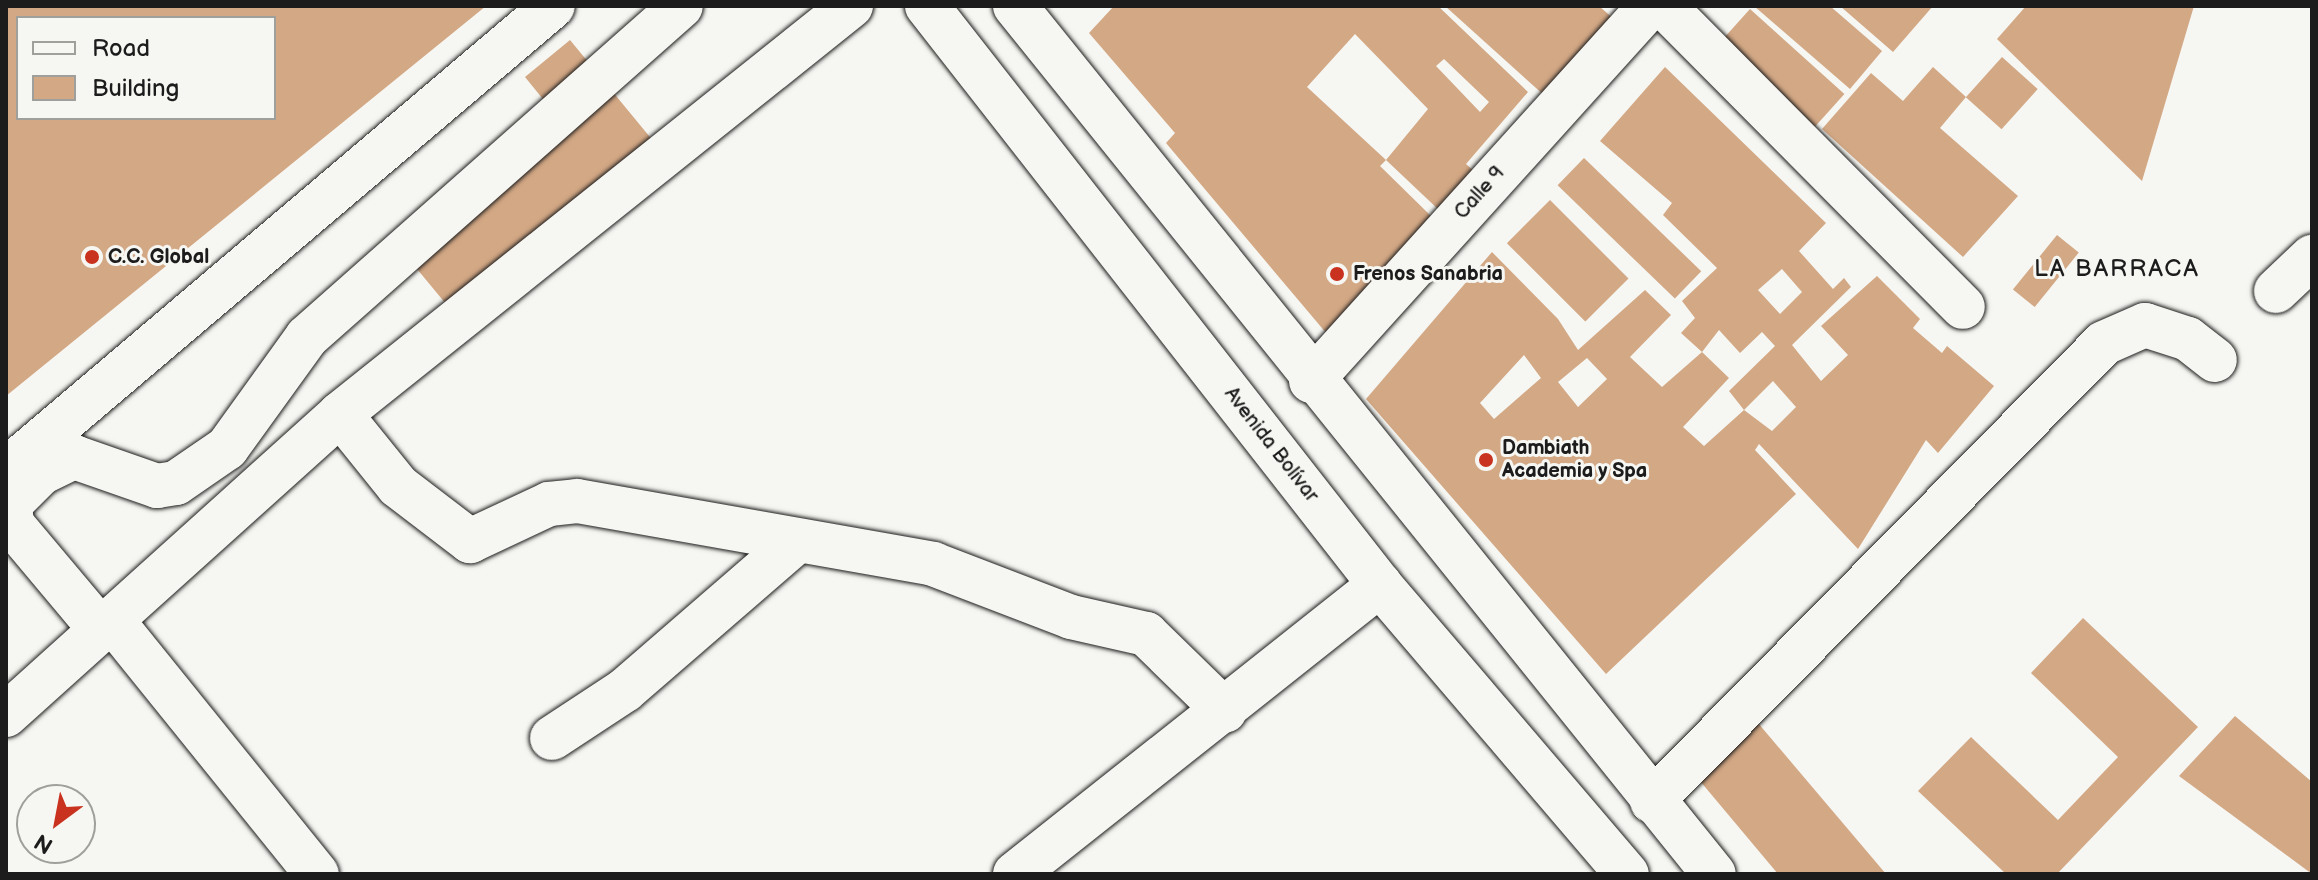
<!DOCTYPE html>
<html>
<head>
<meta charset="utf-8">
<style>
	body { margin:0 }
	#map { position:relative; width:2318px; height:880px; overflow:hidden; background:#f6f6f2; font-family:"Balsamiq Sans",sans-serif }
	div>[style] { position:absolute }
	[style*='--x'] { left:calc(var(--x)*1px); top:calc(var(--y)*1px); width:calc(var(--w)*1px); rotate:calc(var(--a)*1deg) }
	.building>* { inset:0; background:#d3a885; transform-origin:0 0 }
	.roads { filter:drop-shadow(0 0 2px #1c1c1c) drop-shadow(0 0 2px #1c1c1c) }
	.minor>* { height:44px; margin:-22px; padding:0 22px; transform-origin:22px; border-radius:22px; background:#f6f6f2 }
	.major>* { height:44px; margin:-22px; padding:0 22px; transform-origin:22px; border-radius:22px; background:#f6f6f2 }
	.dots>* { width:22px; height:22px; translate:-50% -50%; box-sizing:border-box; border:4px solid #f6f6f2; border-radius:50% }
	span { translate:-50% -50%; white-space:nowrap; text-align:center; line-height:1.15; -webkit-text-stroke:6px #f6f6f2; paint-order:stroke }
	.street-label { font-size:20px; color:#1c1c1c }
	.poi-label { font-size:20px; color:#1c1c1c; font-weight:700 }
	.left { translate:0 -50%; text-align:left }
	.quarter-label { font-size:24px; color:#1c1c1c; letter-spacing:2px }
	.frame { position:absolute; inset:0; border:8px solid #1c1c1c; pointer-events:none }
	.legend { position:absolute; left:16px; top:16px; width:260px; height:104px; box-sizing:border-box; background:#f6f6f2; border:2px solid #9f9f9c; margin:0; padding:10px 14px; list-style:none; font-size:24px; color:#1c1c1c }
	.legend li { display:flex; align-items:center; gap:16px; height:40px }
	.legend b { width:40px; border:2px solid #9f9f9c }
	.north { position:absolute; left:16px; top:784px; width:80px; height:80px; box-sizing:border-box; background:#f6f6f2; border:2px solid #9f9f9c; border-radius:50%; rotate:212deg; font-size:22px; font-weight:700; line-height:32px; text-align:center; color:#1c1c1c }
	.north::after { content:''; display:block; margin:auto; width:28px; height:36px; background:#c8321e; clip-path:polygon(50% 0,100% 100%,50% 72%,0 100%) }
</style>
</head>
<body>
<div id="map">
	<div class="building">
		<div style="clip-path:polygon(evenodd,6px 6px,486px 6px,6px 396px,6px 6px,18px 18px,274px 18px,274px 118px,18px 118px,18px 18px)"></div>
		<div style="clip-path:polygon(evenodd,1114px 6px,1438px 6px,1528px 92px,1466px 164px,1475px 172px,1440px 211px,1386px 160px,1428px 109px,1355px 34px,1307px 87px,1386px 160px,1380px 166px,1431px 216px,1327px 334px,1166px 143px,1175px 133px,1089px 33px,1114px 6px,1444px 59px,1489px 102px,1480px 112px,1436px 66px,1444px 59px)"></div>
		<div style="clip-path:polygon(1445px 6px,1599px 6px,1615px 20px,1546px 97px)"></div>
		<div style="clip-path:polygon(1754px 6px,1830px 6px,1882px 51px,1850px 89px)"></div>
		<div style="clip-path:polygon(1840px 6px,1933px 6px,1893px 52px)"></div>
		<div style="clip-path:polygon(2026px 6px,2194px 6px,2142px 181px,1997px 39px)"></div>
		<div style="left:1750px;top:9px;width:127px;height:44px;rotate:42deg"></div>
		<div style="clip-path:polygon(570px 40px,654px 142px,451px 310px,393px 240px,551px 109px,525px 77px)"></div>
		<div style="left:2002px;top:57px;width:48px;height:54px;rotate:42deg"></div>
		<div style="clip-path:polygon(evenodd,1665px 67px,1826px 223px,1799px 251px,1833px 289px,1844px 278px,1851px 287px,1792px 345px,1821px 381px,1848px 355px,1821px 326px,1877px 276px,1920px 319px,1913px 328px,1942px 353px,1947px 346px,1994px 386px,1938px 453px,1926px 440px,1858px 549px,1759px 444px,1755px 450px,1796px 494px,1606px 674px,1366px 399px,1492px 252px,1558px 319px,1578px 350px,1645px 290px,1671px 315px,1630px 357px,1662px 387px,1702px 352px,1729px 378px,1683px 427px,1704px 446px,1744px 410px,1772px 431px,1796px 407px,1773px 381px,1744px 410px,1729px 391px,1775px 346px,1762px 332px,1740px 353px,1719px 330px,1702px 352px,1681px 333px,1695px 318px,1682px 301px,1717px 268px,1663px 215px,1672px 203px,1600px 141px,1665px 67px,1782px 269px,1802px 292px,1780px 314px,1758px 290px,1782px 269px,1665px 67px,1524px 355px,1541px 378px,1494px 419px,1480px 403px,1524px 355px,1665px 67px,1587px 358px,1607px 379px,1578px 407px,1558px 382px,1587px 358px)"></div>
		<div style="clip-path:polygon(1933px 67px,1966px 97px,1940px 128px,2018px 196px,1963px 257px,1822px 129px,1871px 73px,1903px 101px)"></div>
		<div style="left:1584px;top:158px;width:163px;height:38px;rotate:44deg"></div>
		<div style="left:1550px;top:200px;width:111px;height:61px;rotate:45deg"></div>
		<div style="left:2057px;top:235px;width:28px;height:70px;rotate:39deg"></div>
		<div style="clip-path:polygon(2083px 618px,2198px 727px,2057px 874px,2006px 874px,1918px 791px,1971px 737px,2058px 820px,2118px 757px,2031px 673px)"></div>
		<div style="clip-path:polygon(2235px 716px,2312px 782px,2312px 874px,2179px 776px)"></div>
		<div style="clip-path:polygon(1758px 723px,1886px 874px,1778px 874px,1695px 775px)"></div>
	</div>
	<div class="roads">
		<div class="minor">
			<div style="--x:1664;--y:6;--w:424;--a:45.2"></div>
			<div style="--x:2276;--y:291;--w:50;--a:-43.4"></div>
			<div style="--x:1311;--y:381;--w:506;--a:-47.89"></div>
			<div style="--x:340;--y:414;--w:92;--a:51.1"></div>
			<div style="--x:398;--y:486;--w:91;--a:37.4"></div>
			<div style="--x:470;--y:541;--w:87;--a:-25.1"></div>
			<div style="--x:549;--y:504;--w:28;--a:-6"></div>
			<div style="--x:577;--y:501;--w:362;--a:10"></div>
			<div style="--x:933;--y:564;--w:148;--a:21"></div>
			<div style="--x:1071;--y:617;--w:77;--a:12.8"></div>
			<div style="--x:1146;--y:634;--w:110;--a:44.3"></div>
			<div style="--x:6;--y:470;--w:717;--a:-40.31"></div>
			<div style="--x:111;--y:619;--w:328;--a:51.1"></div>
			<div style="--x:100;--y:629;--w:137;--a:-130"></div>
			<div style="--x:12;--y:524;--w:20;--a:-96"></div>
			<div style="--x:10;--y:504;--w:44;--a:-45"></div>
			<div style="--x:41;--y:473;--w:37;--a:-26"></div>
			<div style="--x:74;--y:457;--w:88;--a:19.3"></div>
			<div style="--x:157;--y:486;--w:19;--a:-9"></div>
			<div style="--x:176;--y:483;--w:62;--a:-34.5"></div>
			<div style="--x:227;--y:448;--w:137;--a:-54.2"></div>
			<div style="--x:307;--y:337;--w:499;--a:-41.5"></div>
			<div style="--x:6;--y:715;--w:450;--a:-42"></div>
			<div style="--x:340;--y:414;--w:654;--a:-38.61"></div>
			<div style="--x:552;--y:738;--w:87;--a:-33.3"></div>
			<div style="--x:625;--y:690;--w:228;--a:-40.9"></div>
			<div style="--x:1652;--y:801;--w:643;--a:-45.38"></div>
			<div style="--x:2104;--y:343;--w:45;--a:-23.7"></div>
			<div style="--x:2145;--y:325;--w:45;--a:18"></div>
			<div style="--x:2188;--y:339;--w:34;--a:38"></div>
			<div style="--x:1015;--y:874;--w:466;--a:-38.4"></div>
		</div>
		<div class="major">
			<div style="--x:927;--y:6;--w:735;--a:51.96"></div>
			<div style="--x:1380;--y:585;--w:380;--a:49.5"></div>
			<div style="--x:1015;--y:6;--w:1114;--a:51.16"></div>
		</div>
	</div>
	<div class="dots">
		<div style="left:92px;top:257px;background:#c8321e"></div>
		<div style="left:1337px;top:274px;background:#c8321e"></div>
		<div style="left:1486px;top:460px;background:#c8321e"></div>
	</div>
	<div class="street-label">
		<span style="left:1480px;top:193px;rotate:-48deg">Calle 9</span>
		<span style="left:1271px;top:445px;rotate:52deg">Avenida Bolívar</span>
	</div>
	<div class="poi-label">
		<span class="left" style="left:108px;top:257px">C.C. Global</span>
		<span class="left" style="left:1353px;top:274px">Frenos Sanabria</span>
		<span class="left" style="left:1502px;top:460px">Dambiath<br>Academia y Spa</span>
	</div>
	<div class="quarter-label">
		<span style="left:2117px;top:269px">LA BARRACA</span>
	</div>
	<div class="frame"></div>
	<ul class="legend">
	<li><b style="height:10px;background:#f6f6f2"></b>Road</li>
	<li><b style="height:22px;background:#d3a885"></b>Building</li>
	</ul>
	<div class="north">N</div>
</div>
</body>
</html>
